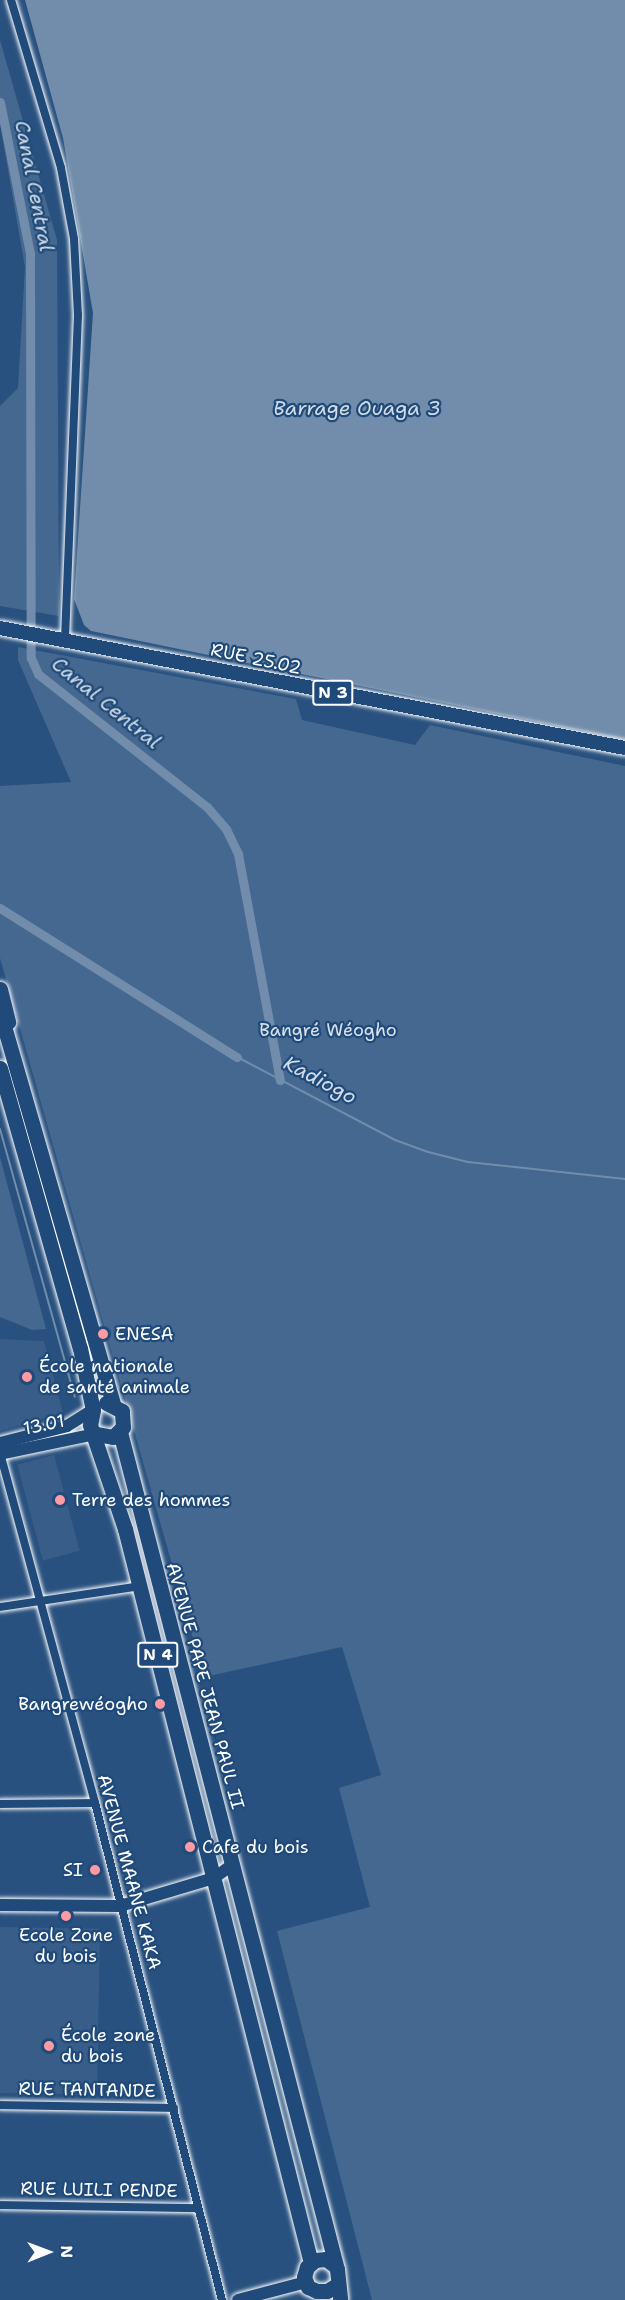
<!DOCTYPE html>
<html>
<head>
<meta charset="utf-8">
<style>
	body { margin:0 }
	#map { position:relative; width:625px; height:2300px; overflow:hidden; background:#28517f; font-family:"Shantell Sans",sans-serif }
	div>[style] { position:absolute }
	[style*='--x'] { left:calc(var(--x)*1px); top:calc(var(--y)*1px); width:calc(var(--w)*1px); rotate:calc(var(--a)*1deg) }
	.built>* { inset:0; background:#375d88; transform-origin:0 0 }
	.green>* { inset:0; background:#446890 }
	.water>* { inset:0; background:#718dab }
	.stream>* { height:2px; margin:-1px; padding:0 1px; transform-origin:1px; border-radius:1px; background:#718dab }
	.canal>* { height:9px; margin:-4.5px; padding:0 4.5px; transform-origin:4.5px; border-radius:4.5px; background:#718dab }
	.roads { filter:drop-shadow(0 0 2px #fff) drop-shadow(0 0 2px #fff) }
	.street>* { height:8px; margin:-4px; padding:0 4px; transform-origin:4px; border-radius:4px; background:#1f4a7a }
	.secondary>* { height:12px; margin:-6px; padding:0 6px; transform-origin:6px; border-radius:6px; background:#1f4a7a }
	.primary>* { height:14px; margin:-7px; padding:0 7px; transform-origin:7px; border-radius:7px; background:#1f4a7a }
	.highway>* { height:15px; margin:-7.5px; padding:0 7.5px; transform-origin:7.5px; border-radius:7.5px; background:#1f4a7a }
	.dots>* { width:16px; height:16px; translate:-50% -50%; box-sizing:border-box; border:3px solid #1f4a7a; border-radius:50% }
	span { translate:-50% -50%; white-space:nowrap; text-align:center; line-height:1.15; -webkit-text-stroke:4.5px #1f4a7a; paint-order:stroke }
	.shield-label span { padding:2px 4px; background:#1f4a7a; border:2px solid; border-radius:4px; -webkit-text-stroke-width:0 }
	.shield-label { font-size:16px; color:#fff; font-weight:700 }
	.street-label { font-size:18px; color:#fff }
	.park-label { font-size:18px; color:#dae1e9 }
	.poi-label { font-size:18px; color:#fff }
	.left { translate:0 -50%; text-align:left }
	.right { translate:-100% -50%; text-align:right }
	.water-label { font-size:20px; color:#d4dde6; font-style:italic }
	.north { position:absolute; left:18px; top:2222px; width:60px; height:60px; -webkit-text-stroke:4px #1f4a7a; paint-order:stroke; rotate:89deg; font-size:16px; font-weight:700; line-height:24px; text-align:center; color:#fff }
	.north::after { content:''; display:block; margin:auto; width:21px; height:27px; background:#fff; clip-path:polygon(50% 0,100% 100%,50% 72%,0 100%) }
</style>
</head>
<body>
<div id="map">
	<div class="built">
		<div style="clip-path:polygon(0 1339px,44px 1341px,63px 1413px,0 1431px)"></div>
		<div style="left:54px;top:1455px;width:99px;height:38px;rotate:75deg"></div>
		<div style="left:0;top:1927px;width:100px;height:166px;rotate:1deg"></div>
	</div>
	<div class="green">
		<div style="clip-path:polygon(0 40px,57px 240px,59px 616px,0 606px,0 406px,18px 388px,25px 267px,0 124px)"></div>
		<div style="clip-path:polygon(18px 647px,296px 699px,302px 720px,415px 745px,430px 725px,625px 766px,625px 2300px,372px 2300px,277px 1931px,370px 1907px,339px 1788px,381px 1775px,342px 1647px,204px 1677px,0 958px,0 786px,71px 782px,18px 660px)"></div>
		<div style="clip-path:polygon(0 1157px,46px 1329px,32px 1330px,0 1317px)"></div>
	</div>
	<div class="water">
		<div style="clip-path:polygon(25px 0,625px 0,625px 740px,91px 631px,84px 625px,74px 599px,93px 313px,63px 138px)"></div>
	</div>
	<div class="stream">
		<div style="--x:237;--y:1057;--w:178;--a:27.7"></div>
		<div style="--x:395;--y:1140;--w:35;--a:20"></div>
		<div style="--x:428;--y:1152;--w:41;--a:14"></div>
		<div style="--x:468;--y:1162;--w:158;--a:6.2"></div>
		<div style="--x:0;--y:1129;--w:278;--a:74.4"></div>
	</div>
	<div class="canal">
		<div style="--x:0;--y:102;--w:154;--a:78.8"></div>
		<div style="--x:30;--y:253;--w:405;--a:89.9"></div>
		<div style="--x:31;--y:658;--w:17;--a:66"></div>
		<div style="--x:38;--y:674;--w:215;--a:38.2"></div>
		<div style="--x:207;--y:807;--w:29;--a:49"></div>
		<div style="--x:226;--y:829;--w:28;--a:64"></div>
		<div style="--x:238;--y:854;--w:230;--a:79.5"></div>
		<div style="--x:0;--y:908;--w:280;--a:32.2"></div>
	</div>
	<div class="roads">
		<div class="street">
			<div style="--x:11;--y:0;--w:175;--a:73.4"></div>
			<div style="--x:61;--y:168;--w:72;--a:79.6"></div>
			<div style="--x:74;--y:239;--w:76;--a:87"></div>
			<div style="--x:78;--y:315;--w:324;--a:92.3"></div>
			<div style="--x:0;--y:1453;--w:363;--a:74.8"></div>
			<div style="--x:95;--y:1803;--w:513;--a:75.67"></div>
			<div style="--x:0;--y:1607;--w:142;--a:-8.5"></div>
			<div style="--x:0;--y:1804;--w:95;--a:-0.6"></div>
			<div style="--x:0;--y:2105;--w:174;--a:1"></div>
			<div style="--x:0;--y:2205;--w:198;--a:0.9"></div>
		</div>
		<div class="secondary">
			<div style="--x:0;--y:1443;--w:69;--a:-14.2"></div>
			<div style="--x:67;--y:1426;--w:31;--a:-32"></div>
			<div style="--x:0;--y:1454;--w:98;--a:-11.8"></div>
			<div style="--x:0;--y:1905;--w:120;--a:0.5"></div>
			<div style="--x:120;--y:1906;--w:98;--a:-16.6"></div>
			<div style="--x:214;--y:1878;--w:22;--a:-36"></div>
			<div style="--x:238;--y:2300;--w:70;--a:-14.8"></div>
		</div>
		<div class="primary">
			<div style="--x:0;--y:628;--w:636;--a:10.87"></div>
		</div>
		<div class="highway">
			<div style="--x:0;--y:989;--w:34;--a:76"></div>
			<div style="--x:0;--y:1012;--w:408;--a:73.9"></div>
			<div style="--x:0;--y:1068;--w:291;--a:74.1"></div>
			<div style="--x:80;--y:1348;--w:63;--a:78.2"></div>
			<div style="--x:93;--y:1410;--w:15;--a:101"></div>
			<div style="--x:90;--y:1425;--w:110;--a:71.4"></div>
			<div style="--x:125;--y:1529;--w:757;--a:75.78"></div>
			<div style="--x:120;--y:1432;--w:865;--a:75.47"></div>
			<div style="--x:337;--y:2269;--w:31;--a:84"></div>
			<div style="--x:96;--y:1434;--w:17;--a:10"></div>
			<div style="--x:113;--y:1437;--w:14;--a:-45"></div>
			<div style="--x:123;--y:1427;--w:16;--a:-94"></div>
			<div style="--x:122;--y:1411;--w:18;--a:-153"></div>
			<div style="--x:334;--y:2265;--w:10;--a:-143"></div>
			<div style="--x:326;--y:2259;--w:11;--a:175"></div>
			<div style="--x:315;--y:2260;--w:11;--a:139"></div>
			<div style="--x:307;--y:2267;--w:10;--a:107"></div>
			<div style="--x:304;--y:2277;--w:11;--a:68"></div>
			<div style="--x:308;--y:2287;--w:10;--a:24"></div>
			<div style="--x:317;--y:2291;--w:10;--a:0"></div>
			<div style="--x:327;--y:2291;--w:13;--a:-32"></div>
		</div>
	</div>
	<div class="dots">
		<div style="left:103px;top:1334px;background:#ff9aa2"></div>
		<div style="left:27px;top:1377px;background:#ff9aa2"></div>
		<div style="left:60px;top:1500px;background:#ff9aa2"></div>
		<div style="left:160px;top:1704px;background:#ff9aa2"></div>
		<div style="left:190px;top:1847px;background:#ff9aa2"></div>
		<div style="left:95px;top:1870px;background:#ff9aa2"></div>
		<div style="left:66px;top:1916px;background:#ff9aa2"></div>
		<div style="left:49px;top:2046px;background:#ff9aa2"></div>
	</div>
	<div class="shield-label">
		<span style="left:333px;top:693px">N 3</span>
		<span style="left:158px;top:1655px">N 4</span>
	</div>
	<div class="street-label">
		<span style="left:256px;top:659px;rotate:12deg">RUE 25.02</span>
		<span style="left:44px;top:1425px;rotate:-12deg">13.01</span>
		<span style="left:205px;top:1686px;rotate:75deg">AVENUE PAPE JEAN PAUL II</span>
		<span style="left:129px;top:1872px;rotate:75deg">AVENUE MAANE KAKA</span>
		<span style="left:87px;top:2090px;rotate:1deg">RUE TANTANDE</span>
		<span style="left:99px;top:2190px;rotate:1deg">RUE LUILI PENDE</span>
	</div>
	<div class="park-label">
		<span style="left:328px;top:1030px">Bangré Wéogho</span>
	</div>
	<div class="poi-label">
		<span class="left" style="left:115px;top:1334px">ENESA</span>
		<span class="left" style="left:39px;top:1377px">École nationale<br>de santé animale</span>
		<span class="left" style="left:72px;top:1500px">Terre des hommes</span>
		<span class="right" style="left:148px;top:1704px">Bangrewéogho</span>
		<span class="left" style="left:202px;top:1847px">Cafe du bois</span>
		<span class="right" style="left:83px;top:1870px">SI</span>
		<span style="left:66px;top:1946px">Ecole Zone<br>du bois</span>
		<span class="left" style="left:61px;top:2046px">École zone<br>du bois</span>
	</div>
	<div class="water-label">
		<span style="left:34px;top:186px;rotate:79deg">Canal Central</span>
		<span style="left:357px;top:408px">Barrage Ouaga 3</span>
		<span style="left:106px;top:703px;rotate:39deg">Canal Central</span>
		<span style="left:320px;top:1080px;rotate:28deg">Kadiogo</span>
	</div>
	<div class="north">N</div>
</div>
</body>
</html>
